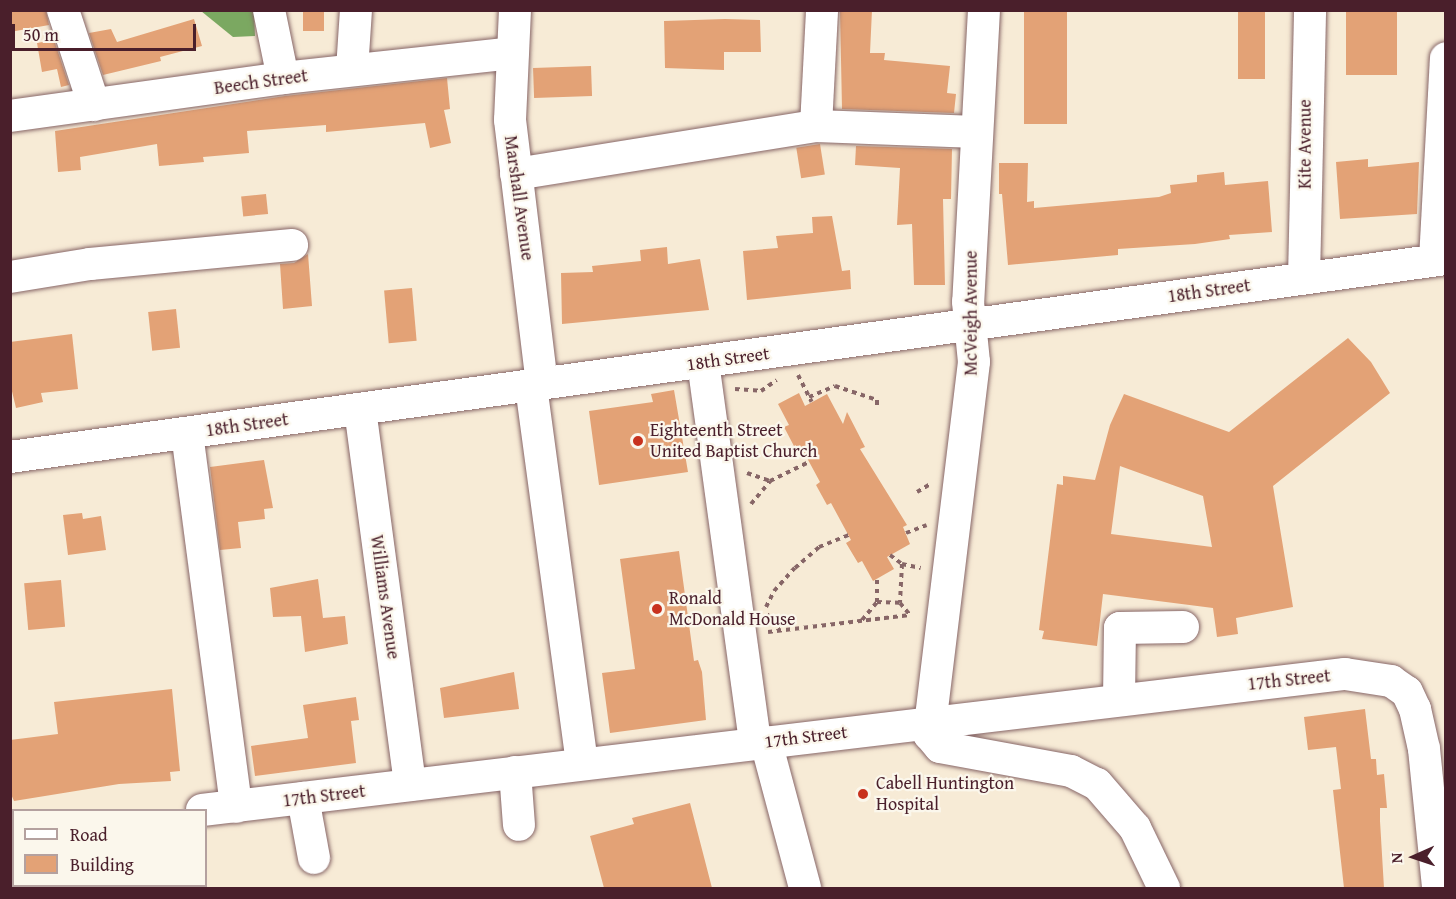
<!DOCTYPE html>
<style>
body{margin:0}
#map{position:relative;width:1456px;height:899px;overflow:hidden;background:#f7ebd6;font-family:"Gentium Book Plus",serif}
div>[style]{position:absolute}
.forest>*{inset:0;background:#7ba861}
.building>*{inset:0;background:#e3a276;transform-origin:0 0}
.path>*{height:4px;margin-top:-2px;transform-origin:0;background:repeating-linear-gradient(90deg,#876667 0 4.5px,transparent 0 9px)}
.roads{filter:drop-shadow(0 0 2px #876667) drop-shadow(0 0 2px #876667)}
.minor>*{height:32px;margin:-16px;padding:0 16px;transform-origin:16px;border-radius:16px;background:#fff}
.dots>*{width:16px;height:16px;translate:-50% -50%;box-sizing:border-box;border:3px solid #fbf7ec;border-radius:50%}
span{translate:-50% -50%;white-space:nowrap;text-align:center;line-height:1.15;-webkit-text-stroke:4.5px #fbf7ec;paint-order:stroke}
.street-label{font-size:18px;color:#4a1f2b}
.poi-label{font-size:18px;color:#4a1f2b}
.left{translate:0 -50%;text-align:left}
.frame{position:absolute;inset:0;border:12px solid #4a1f2b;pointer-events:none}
.legend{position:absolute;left:12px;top:809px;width:195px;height:78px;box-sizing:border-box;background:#fbf7ec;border:2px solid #b4a19f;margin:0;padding:8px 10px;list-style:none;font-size:18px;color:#4a1f2b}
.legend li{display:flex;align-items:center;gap:12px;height:30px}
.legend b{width:30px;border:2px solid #b4a19f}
.north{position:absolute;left:1384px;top:827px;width:60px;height:60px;-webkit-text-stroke:4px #fbf7ec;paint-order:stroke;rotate:267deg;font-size:16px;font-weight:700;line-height:24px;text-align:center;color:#4a1f2b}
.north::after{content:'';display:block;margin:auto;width:21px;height:27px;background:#4a1f2b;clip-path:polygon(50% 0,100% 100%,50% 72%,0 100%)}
.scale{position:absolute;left:12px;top:24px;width:184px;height:27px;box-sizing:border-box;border:3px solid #4a1f2b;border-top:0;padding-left:8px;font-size:18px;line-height:21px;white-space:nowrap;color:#4a1f2b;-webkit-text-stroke:4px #fbf7ec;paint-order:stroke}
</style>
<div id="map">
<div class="forest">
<i style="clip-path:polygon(201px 11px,254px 11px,255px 36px,233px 37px)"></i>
</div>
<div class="building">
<i style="clip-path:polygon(10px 10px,46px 10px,49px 25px,10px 32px)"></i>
<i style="left:303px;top:10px;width:21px;height:21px"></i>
<i style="clip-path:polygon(840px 10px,872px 10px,870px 53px,885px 53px,884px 60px,950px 66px,947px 93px,956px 94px,954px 113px,842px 109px)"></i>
<i style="left:1024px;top:10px;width:43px;height:114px"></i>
<i style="left:1238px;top:10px;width:27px;height:69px"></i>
<i style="left:1346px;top:10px;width:51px;height:65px"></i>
<i style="clip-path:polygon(194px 19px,202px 46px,160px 57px,161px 61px,103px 75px,89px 33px,111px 29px,117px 42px)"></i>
<i style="clip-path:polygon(725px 19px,760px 20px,761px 52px,724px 52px,724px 70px,665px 68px,664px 21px)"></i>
<i style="clip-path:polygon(54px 40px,69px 85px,61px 87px,57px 69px,42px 72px,37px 43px)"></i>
<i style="left:591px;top:66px;width:30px;height:58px;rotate:88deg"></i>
<i style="clip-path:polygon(447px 78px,450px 109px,444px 110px,451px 143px,430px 148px,425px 123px,326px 132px,326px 125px,247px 131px,249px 153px,203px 157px,204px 162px,159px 166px,157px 144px,80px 157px,81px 170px,58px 172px,55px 131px,285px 96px)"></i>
<i style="left:820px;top:144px;width:31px;height:24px;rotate:81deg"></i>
<i style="clip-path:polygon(856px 146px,952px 149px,951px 199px,943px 199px,945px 285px,914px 285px,912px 224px,897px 225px,900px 168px,855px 165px)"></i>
<i style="clip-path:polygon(1368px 159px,1368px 167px,1419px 162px,1417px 214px,1340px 219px,1336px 162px)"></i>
<i style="clip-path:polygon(999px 163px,1028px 163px,1027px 202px,1034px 201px,1034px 208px,1159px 197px,1171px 193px,1170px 185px,1197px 182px,1197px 175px,1224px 172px,1225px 185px,1268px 181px,1272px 232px,1229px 235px,1230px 239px,1195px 244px,1118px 249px,1118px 255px,1008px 265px,1002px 194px,999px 194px)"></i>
<i style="left:266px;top:194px;width:20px;height:25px;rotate:84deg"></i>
<i style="clip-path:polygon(832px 216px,842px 271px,850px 270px,851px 289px,747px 300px,743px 251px,778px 248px,776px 236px,813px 233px,812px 217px)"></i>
<i style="clip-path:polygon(667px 247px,668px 264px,700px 259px,709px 310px,562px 324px,561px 273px,593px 272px,592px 266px,641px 261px,640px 250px)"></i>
<i style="clip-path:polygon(308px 254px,312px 306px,283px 309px,280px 264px,294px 263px)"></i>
<i style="left:412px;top:288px;width:53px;height:28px;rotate:85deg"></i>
<i style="left:176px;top:309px;width:39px;height:28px;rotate:84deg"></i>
<i style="clip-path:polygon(72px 334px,78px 389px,41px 393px,43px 402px,16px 408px,10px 383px,10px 342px)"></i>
<i style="clip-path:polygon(evenodd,1348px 338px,1371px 362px,1390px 393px,1273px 486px,1293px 607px,1236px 618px,1238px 634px,1217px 637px,1213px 608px,1103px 594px,1097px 646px,1042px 639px,1044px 631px,1039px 630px,1057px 484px,1063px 485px,1063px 476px,1095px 480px,1110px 425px,1124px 394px,1229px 432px,1348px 338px,1120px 466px,1203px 496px,1212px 547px,1111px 534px,1120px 466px)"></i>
<i style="clip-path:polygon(674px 390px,688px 472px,599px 485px,589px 411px,653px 402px,651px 394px)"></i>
<i style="clip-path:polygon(799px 393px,805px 406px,827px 394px,843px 424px,847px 412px,865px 447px,860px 449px,907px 525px,903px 527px,910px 544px,887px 557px,894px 569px,873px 581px,862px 561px,858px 563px,846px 543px,851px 540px,831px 503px,827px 505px,816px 485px,820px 482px,800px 445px,795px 448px,784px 427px,789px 425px,778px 404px)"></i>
<i style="clip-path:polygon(264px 460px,273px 508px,264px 509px,265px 519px,238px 522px,241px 548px,220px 550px,210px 467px)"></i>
<i style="clip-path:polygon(82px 513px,83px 519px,101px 516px,106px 550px,68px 555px,63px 515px)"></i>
<i style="clip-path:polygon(679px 551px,694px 661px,698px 660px,702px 672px,706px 720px,610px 733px,602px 673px,635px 669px,620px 559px)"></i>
<i style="clip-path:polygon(318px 579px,323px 618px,345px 616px,348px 644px,305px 652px,301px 616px,273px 617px,270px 588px)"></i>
<i style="left:61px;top:580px;width:47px;height:37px;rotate:85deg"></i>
<i style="clip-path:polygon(514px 672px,519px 709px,444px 718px,440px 688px)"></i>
<i style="clip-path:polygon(172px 689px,180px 771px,170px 772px,171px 781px,119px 784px,14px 801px,10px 792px,10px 740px,58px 734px,54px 702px)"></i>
<i style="clip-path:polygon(356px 697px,359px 720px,351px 721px,356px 763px,255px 776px,251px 746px,308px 738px,303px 705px)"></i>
<i style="clip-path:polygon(1365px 709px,1371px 759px,1376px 759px,1377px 775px,1384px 774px,1387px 808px,1380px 808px,1380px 821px,1384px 888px,1344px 888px,1333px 790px,1341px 789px,1336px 747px,1308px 750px,1304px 717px)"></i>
<i style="clip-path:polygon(690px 803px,712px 888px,604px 888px,590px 836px,634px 824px,632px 818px)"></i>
</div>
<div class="path">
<i style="left:798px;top:375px;width:30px;rotate:63deg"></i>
<i style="left:735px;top:389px;width:26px;rotate:4deg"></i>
<i style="left:761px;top:391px;width:19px;rotate:-35deg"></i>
<i style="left:809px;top:397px;width:28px;rotate:-23deg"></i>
<i style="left:835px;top:386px;width:44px;rotate:18.4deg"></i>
<i style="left:877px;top:400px;width:6px;rotate:90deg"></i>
<i style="left:747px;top:473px;width:24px;rotate:19deg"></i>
<i style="left:770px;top:481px;width:43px;rotate:-26deg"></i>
<i style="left:917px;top:492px;width:17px;rotate:-31deg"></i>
<i style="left:751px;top:504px;width:30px;rotate:-50deg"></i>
<i style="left:906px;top:533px;width:22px;rotate:-21deg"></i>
<i style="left:890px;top:555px;width:15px;rotate:37deg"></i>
<i style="left:902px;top:564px;width:19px;rotate:12deg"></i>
<i style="left:902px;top:564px;width:39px;rotate:93deg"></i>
<i style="left:900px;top:603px;width:16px;rotate:50deg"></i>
<i style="left:877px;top:602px;width:24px;rotate:-90deg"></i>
<i style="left:766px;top:607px;width:18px;rotate:-63deg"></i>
<i style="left:774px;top:591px;width:31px;rotate:-48deg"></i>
<i style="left:795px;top:568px;width:32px;rotate:-41deg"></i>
<i style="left:819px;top:547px;width:32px;rotate:-22deg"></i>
<i style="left:767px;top:614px;width:20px;rotate:53deg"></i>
<i style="left:862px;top:620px;width:23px;rotate:-50deg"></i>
<i style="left:877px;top:602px;width:23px;rotate:2deg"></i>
<i style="left:768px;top:632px;width:143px;rotate:-6.8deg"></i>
</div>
<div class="roads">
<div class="minor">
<i style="left:63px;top:10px;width:100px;rotate:71.9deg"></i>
<i style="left:269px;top:10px;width:69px;rotate:78.4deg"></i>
<i style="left:515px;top:10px;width:110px;rotate:92.6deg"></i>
<i style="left:510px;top:120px;width:266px;rotate:83.1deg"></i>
<i style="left:984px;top:10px;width:292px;rotate:93.1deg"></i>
<i style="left:968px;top:302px;width:60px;rotate:84.3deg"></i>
<i style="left:974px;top:362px;width:375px;rotate:96.9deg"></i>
<i style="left:929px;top:734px;width:17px;rotate:50deg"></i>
<i style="left:940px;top:747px;width:133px;rotate:10.4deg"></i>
<i style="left:1071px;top:771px;width:29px;rotate:27deg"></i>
<i style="left:1097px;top:784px;width:58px;rotate:49.2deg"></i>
<i style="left:1135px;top:828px;width:67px;rotate:64.2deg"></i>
<i style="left:352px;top:70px;width:60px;rotate:-86.2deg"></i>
<i style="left:10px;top:116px;width:276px;rotate:-7.9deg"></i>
<i style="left:283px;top:78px;width:231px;rotate:-6.2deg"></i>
<i style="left:816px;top:126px;width:116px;rotate:-87deg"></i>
<i style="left:516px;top:174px;width:304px;rotate:-9.1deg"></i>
<i style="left:816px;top:126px;width:161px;rotate:2.1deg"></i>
<i style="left:1435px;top:260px;width:202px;rotate:-86.9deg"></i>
<i style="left:10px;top:277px;width:81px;rotate:-9.2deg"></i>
<i style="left:90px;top:264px;width:203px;rotate:-5.4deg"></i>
<i style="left:1304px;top:278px;width:268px;rotate:-88.7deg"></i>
<i style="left:703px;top:362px;width:385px;rotate:82.2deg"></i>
<i style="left:531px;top:386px;width:380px;rotate:82.3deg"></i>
<i style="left:360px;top:409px;width:379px;rotate:82.4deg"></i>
<i style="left:187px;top:433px;width:377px;rotate:82.5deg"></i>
<i style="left:10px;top:457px;width:1450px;rotate:-7.85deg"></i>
<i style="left:1119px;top:699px;width:71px;rotate:-89.2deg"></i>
<i style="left:1120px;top:628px;width:63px;rotate:-0.9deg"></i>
<i style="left:766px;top:742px;width:151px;rotate:75deg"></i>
<i style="left:515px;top:772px;width:53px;rotate:85.7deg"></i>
<i style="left:303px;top:798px;width:61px;rotate:79.6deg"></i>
<i style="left:202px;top:810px;width:1151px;rotate:-6.79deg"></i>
<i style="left:1345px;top:674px;width:47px;rotate:8.7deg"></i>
<i style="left:1391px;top:681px;width:19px;rotate:35deg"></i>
<i style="left:1407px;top:692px;width:19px;rotate:65deg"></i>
<i style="left:1415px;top:709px;width:41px;rotate:77.3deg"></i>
<i style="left:1424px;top:749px;width:140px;rotate:84.2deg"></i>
<i style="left:10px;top:833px;width:4px"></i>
<i style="left:75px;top:886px;width:2px;rotate:90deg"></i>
</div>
</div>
<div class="dots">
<i style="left:638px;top:441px;background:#c8321e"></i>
<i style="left:657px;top:609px;background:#c8321e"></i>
<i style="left:863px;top:794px;background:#c8321e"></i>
</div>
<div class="street-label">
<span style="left:261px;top:82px;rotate:-8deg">Beech Street</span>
<span style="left:1305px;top:144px;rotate:-90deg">Kite Avenue</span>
<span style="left:519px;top:198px;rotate:82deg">Marshall Avenue</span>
<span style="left:1209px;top:291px;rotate:-8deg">18th Street</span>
<span style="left:971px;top:313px;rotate:-90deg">McVeigh Avenue</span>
<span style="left:728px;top:359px;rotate:-8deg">18th Street</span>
<span style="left:247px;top:425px;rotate:-8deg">18th Street</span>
<span style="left:385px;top:597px;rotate:82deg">Williams Avenue</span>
<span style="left:1289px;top:680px;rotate:-6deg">17th Street</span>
<span style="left:806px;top:737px;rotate:-7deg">17th Street</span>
<span style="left:324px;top:796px;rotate:-7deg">17th Street</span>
</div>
<div class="poi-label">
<span class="left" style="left:650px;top:441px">Eighteenth Street<br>United Baptist Church</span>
<span class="left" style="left:669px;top:609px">Ronald<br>McDonald House</span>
<span class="left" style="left:876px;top:794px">Cabell Huntington<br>Hospital</span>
</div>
<div class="frame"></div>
<ul class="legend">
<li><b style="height:8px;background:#fff"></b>Road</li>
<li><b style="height:16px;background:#e3a276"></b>Building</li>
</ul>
<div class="north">N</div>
<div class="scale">50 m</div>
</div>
